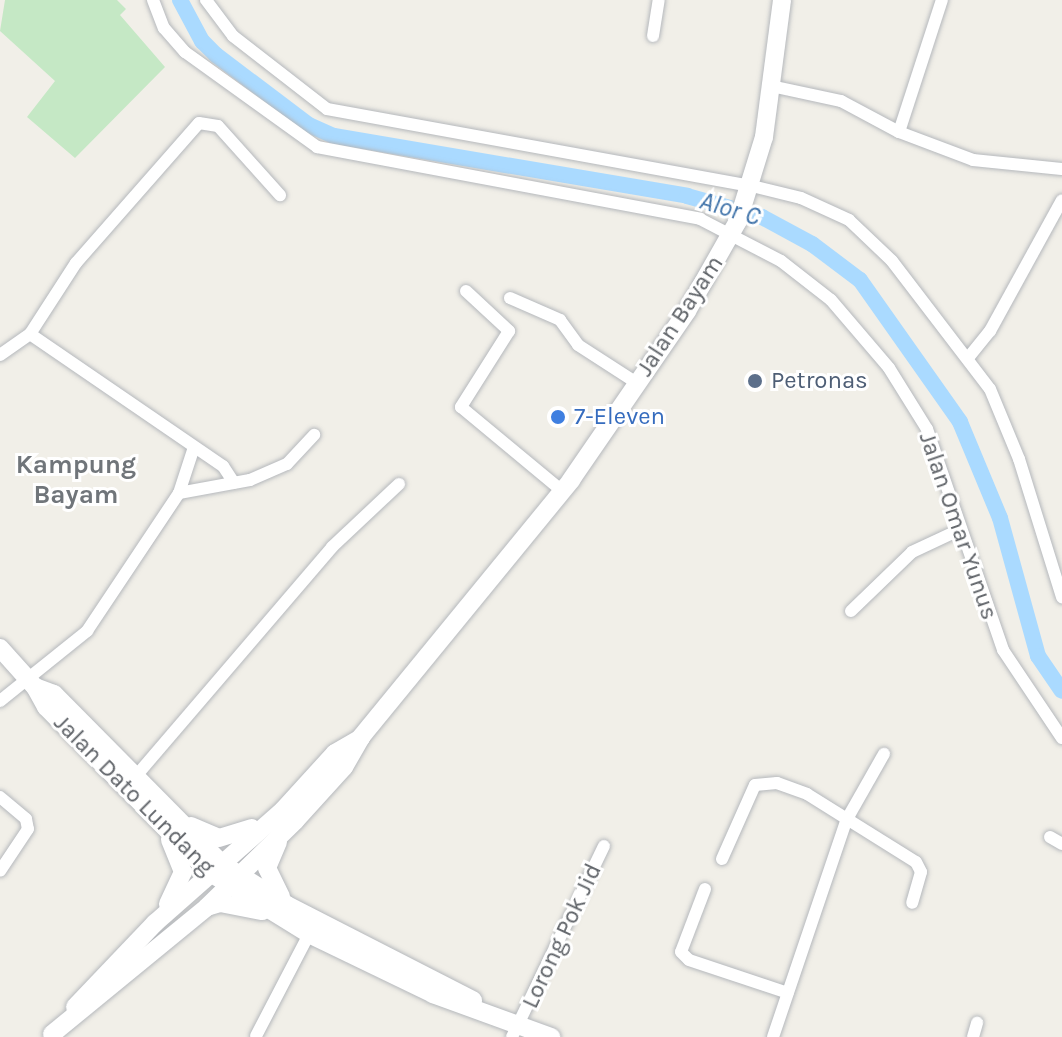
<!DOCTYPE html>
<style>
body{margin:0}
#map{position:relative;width:1062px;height:1037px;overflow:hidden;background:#f1efe8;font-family:Karla,sans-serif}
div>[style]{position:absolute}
.green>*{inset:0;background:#c5e8c5}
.canal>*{height:16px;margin:-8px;padding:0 8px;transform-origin:8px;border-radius:8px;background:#aadaff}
.roads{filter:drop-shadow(0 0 2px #b5b8bc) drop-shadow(0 0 2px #b5b8bc)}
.street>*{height:12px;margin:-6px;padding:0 6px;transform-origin:6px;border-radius:6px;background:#fff}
.secondary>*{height:18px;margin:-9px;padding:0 9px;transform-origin:9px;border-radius:9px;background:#fff}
.dots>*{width:22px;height:22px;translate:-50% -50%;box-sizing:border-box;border:4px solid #fff;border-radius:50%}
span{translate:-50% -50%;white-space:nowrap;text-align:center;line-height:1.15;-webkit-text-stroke:6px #fff;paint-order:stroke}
.street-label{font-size:24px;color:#5f6368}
.service-label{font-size:24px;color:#4e5e75}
.left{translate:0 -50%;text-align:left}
.shop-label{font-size:24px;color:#366cbe}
.water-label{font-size:26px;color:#4174aa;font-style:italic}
.neighbourhood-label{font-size:26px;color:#70757a;font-weight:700}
</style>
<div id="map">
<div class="green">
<i style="clip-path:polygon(5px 0,117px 0,126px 9px,120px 15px,165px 67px,75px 158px,27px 117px,55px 81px,0 31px)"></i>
</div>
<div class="canal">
<i style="left:180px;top:0;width:47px;rotate:61.8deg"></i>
<i style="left:202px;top:41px;width:20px;rotate:45deg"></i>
<i style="left:216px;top:55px;width:116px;rotate:37deg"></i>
<i style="left:309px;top:125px;width:27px;rotate:24deg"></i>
<i style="left:334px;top:136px;width:358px;rotate:9.6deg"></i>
<i style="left:687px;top:196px;width:78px;rotate:15.6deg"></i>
<i style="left:762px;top:217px;width:57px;rotate:28.4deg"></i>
<i style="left:812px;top:244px;width:60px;rotate:36.9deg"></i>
<i style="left:860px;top:280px;width:174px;rotate:54.8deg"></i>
<i style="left:960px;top:422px;width:104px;rotate:67.4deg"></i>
<i style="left:1000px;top:518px;width:143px;rotate:74.6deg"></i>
<i style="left:1038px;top:656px;width:42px;rotate:55.6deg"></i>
</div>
<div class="roads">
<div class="street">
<i style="left:153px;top:0;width:30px;rotate:69deg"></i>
<i style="left:164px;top:28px;width:32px;rotate:49deg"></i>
<i style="left:185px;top:52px;width:163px;rotate:35.7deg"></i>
<i style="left:317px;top:147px;width:390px;rotate:10.6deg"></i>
<i style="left:700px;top:219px;width:91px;rotate:27.4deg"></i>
<i style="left:781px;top:261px;width:63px;rotate:38deg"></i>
<i style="left:831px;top:300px;width:89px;rotate:49.5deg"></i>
<i style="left:889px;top:368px;width:72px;rotate:58.1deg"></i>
<i style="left:927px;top:429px;width:234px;rotate:71deg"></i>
<i style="left:1003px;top:650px;width:106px;rotate:56.2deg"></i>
<i style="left:206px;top:0;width:45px;rotate:53.1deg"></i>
<i style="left:233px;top:36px;width:119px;rotate:37.8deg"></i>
<i style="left:327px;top:109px;width:432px;rotate:10.3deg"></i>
<i style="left:752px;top:186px;width:50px;rotate:13.8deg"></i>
<i style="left:801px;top:198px;width:53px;rotate:24.6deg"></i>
<i style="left:849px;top:220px;width:59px;rotate:43.6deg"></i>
<i style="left:892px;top:261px;width:161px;rotate:52.6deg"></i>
<i style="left:990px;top:389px;width:76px;rotate:67.5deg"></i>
<i style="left:1019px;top:459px;width:145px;rotate:72.7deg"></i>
<i style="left:653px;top:36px;width:36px;rotate:-81deg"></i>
<i style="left:771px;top:86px;width:72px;rotate:12.1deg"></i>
<i style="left:841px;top:101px;width:66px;rotate:28.1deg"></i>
<i style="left:899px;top:132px;width:79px;rotate:20.7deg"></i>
<i style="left:973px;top:160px;width:89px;rotate:5.8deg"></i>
<i style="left:899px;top:132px;width:139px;rotate:-72deg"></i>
<i style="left:466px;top:291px;width:59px;rotate:42.9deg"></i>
<i style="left:509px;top:331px;width:90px;rotate:122.3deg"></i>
<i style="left:461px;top:407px;width:131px;rotate:39.7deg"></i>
<i style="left:510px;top:298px;width:55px;rotate:23.7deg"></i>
<i style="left:560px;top:320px;width:31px;rotate:54deg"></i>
<i style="left:578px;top:345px;width:70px;rotate:32.8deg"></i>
<i style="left:30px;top:334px;width:85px;rotate:-57.1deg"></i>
<i style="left:76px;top:263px;width:186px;rotate:-48.7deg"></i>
<i style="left:199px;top:123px;width:19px;rotate:9deg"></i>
<i style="left:218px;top:126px;width:93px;rotate:48.1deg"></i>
<i style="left:30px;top:334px;width:234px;rotate:34.4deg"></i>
<i style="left:223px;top:466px;width:20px;rotate:57deg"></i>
<i style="left:0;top:355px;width:37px;rotate:-35deg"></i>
<i style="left:968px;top:358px;width:35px;rotate:-51deg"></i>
<i style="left:990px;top:331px;width:149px;rotate:-61.2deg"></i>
<i style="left:179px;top:493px;width:72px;rotate:-10.4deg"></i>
<i style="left:250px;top:480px;width:40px;rotate:-23.4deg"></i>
<i style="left:287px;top:464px;width:40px;rotate:-47deg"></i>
<i style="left:851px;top:611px;width:85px;rotate:-44deg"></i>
<i style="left:912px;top:552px;width:54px;rotate:-25.1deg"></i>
<i style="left:0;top:701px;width:112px;rotate:-38.8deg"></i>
<i style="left:87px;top:631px;width:166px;rotate:-56.3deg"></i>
<i style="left:179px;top:493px;width:48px;rotate:-71.9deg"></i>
<i style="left:136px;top:776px;width:301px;rotate:-49.4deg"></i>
<i style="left:332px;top:547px;width:92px;rotate:-43.2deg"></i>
<i style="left:0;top:797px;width:34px;rotate:40deg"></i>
<i style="left:26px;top:819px;width:10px;rotate:79deg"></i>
<i style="left:28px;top:829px;width:50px;rotate:123.7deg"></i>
<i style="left:1050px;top:837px;width:14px;rotate:30deg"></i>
<i style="left:722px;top:859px;width:81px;rotate:-66deg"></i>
<i style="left:755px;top:785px;width:22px;rotate:-5deg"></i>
<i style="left:777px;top:783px;width:32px;rotate:20deg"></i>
<i style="left:807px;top:794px;width:128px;rotate:32deg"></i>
<i style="left:916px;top:862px;width:11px;rotate:63deg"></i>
<i style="left:921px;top:872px;width:32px;rotate:106deg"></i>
<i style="left:705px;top:889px;width:67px;rotate:110.9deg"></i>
<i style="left:681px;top:952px;width:11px;rotate:45deg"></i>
<i style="left:689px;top:960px;width:104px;rotate:18.4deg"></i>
<i style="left:256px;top:1036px;width:115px;rotate:-62.5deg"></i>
<i style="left:512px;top:1037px;width:212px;rotate:-64.3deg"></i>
<i style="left:773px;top:1037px;width:230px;rotate:-71.3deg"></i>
<i style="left:847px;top:819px;width:75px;rotate:-60.4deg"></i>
<i style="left:973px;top:1037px;width:15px;rotate:-74deg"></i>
</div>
<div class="secondary">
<i style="left:0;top:648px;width:52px;rotate:48.1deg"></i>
<i style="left:35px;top:687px;width:23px;rotate:61deg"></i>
<i style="left:46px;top:707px;width:232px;rotate:45.3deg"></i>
<i style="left:209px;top:872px;width:118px;rotate:31.8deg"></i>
<i style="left:309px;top:934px;width:138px;rotate:25.8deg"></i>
<i style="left:433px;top:994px;width:126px;rotate:20deg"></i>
<i style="left:35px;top:687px;width:20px;rotate:20deg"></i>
<i style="left:54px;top:694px;width:238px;rotate:45.3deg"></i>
<i style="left:221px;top:863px;width:78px;rotate:32.5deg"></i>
<i style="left:287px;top:905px;width:209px;rotate:27.1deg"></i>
<i style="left:191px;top:826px;width:30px;rotate:23deg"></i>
<i style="left:219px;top:838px;width:34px;rotate:-17deg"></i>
<i style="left:278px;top:842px;width:28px;rotate:113deg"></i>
<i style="left:267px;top:868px;width:32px;rotate:64deg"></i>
<i style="left:168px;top:904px;width:35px;rotate:-65deg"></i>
<i style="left:183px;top:872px;width:35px;rotate:-112deg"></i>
<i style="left:207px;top:907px;width:14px;rotate:-17deg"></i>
<i style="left:220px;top:903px;width:43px;rotate:10.8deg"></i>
<i style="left:75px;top:1007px;width:116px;rotate:-46.4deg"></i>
<i style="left:155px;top:923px;width:171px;rotate:-41.4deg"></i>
<i style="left:283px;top:810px;width:77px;rotate:-47.6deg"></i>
<i style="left:335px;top:753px;width:30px;rotate:-30deg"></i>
<i style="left:52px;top:1034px;width:200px;rotate:-39.3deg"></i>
<i style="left:207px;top:907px;width:123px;rotate:-44.3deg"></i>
<i style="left:295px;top:821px;width:73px;rotate:-47.8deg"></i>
<i style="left:344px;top:767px;width:34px;rotate:-60deg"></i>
<i style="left:361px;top:737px;width:332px;rotate:-50.7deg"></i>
<i style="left:571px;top:480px;width:205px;rotate:-55.5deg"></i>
<i style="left:687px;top:311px;width:103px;rotate:-60.5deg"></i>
<i style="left:738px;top:221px;width:88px;rotate:-72.8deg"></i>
<i style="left:764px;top:137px;width:138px;rotate:-82.5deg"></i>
</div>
</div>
<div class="dots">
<i style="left:755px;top:381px;background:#5c6f8a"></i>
<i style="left:558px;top:417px;background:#3f7fe0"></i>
</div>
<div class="street-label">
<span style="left:680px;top:316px;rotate:-57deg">Jalan Bayam</span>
<span style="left:958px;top:526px;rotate:71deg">Jalan Omar Yunus</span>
<span style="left:134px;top:795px;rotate:45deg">Jalan Dato Lundang</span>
<span style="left:562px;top:936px;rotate:-65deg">Lorong Pok Jid</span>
</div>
<div class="service-label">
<span class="left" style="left:771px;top:381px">Petronas</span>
</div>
<div class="shop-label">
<span class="left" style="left:574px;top:417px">7-Eleven</span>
</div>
<div class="water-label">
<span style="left:730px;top:209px;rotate:17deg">Alor C</span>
</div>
<div class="neighbourhood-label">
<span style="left:76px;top:480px">Kampung<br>Bayam</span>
</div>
</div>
